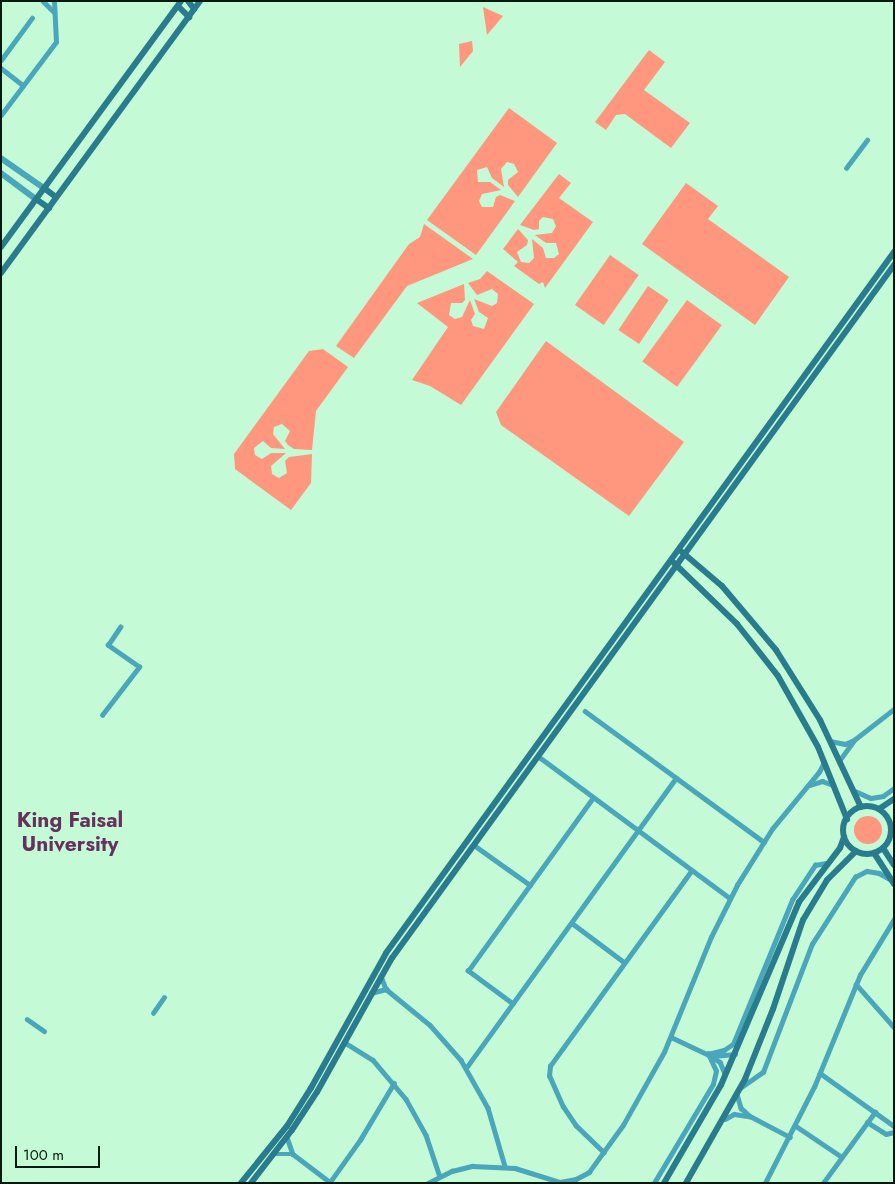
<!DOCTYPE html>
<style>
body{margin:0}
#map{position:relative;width:895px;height:1184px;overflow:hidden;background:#c4fad5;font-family:Jost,sans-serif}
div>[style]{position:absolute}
.green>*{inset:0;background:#fe977e;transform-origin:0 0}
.round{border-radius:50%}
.minor>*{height:4.5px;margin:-2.25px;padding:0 2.25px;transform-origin:2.25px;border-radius:2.25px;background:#4aa6bb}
.tertiary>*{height:5.5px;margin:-2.75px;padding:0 2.75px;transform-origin:2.75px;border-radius:2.75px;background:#4aa6bb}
.secondary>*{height:6px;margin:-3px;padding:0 3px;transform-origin:3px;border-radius:3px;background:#287c8e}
.secondary>.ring{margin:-3px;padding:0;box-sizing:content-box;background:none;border:6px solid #287c8e;border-radius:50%}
span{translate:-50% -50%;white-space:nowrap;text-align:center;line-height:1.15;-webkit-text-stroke:4px #c4fad5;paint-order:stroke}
.neighbourhood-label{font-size:21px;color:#67305d;font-weight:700}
.frame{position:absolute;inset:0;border:2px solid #061a0e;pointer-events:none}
.scale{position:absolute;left:15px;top:1146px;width:85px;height:22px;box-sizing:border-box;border:2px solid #061a0e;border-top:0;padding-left:6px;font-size:15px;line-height:18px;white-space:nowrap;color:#061a0e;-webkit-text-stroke:4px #c4fad5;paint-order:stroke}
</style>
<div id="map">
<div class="green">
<i style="clip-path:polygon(483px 7px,503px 16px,487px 35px)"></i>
<i style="clip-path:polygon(472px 41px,473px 51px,460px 67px,459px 44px)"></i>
<i style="clip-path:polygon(649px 50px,665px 62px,644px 90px,690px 123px,671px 148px,625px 114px,616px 115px,606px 130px,595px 122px)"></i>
<i style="clip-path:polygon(509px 108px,557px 143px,518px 197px,508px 185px,508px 180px,518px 172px,514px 164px,507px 162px,501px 169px,504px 187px,492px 178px,487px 167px,477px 170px,478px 182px,490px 182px,501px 190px,482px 194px,479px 201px,482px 207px,493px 207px,496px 197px,500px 195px,515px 201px,476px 255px,427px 220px)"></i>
<i style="clip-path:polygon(559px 174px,571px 183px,559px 198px,593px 222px,545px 288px,543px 282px,539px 284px,514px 266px,518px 262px,503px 249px,518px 229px,528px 240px,527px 245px,517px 252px,521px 262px,529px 263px,534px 258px,532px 239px,543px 248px,546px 258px,554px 258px,559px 254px,556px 243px,546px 243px,535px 235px,552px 233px,556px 226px,553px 219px,543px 217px,539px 221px,539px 229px,534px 230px,520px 225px)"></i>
<i style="clip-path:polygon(686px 183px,718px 206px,708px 219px,789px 277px,755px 325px,642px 244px)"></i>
<i style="clip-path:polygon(424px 224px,473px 259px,407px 286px,354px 358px,336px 346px,409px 244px,420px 237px)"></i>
<i style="left:610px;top:255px;width:35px;height:61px;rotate:35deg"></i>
<i style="clip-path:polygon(487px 271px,534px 304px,461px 405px,430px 386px,412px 380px,448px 327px,417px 303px,464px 284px,465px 300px,462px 303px,451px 303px,449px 315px,455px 319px,462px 317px,470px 300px,475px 314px,471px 320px,473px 326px,484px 329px,488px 318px,479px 312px,474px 299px,492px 306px,497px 303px,498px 294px,492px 289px,477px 295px,468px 283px,480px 279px)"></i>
<i style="left:648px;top:286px;width:25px;height:53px;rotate:34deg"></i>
<i style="left:687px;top:300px;width:43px;height:76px;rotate:36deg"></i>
<i style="clip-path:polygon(546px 341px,684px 442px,629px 516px,501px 425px,496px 412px)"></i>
<i style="clip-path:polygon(323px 349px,348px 367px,316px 411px,312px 450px,294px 449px,288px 445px,285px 441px,290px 431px,282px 424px,274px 427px,273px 434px,285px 449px,271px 448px,263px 441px,254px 448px,255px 455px,262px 459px,271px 453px,286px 453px,271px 466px,272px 474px,279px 478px,287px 473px,285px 461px,289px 457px,312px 454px,311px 483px,291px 510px,235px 469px,234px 454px,309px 351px)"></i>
<i class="round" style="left:854px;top:816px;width:28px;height:28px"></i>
</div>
<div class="minor">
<i style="left:43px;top:1px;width:16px;rotate:45deg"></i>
<i style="left:1px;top:60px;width:52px;rotate:-53.6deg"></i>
<i style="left:1px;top:68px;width:28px;rotate:38deg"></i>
<i style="left:1px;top:115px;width:91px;rotate:-53deg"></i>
<i style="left:56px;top:42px;width:41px;rotate:-92.8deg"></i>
<i style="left:846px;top:168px;width:35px;rotate:-53deg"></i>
<i style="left:585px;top:711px;width:222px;rotate:36.2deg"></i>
<i style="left:102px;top:715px;width:61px;rotate:-52.4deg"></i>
<i style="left:139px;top:667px;width:38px;rotate:-145deg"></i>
<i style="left:108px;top:645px;width:22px;rotate:-56deg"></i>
<i style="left:830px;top:741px;width:15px;rotate:11deg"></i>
<i style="left:845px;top:744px;width:8px;rotate:-23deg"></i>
<i style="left:538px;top:756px;width:239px;rotate:36.5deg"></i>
<i style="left:839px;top:761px;width:26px;rotate:-54deg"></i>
<i style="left:854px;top:740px;width:51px;rotate:-37.8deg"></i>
<i style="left:810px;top:785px;width:13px;rotate:-18deg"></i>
<i style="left:822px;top:781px;width:12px;rotate:20deg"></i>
<i style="left:855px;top:791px;width:17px;rotate:24deg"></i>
<i style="left:871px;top:798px;width:12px;rotate:-9deg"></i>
<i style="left:883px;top:796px;width:14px;rotate:-36deg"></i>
<i style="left:474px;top:845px;width:69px;rotate:35.5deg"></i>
<i style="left:572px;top:923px;width:65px;rotate:36.9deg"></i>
<i style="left:381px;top:976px;width:14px;rotate:69deg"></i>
<i style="left:386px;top:989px;width:57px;rotate:39.3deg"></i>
<i style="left:430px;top:1025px;width:47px;rotate:48.5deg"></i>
<i style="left:461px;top:1060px;width:55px;rotate:60.6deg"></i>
<i style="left:488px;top:1108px;width:60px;rotate:73.7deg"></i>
<i style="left:856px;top:984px;width:57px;rotate:48.5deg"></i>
<i style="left:371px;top:993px;width:16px;rotate:-15deg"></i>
<i style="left:513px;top:1004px;width:56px;rotate:-143.7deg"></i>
<i style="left:468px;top:971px;width:212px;rotate:-54.2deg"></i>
<i style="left:153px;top:1013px;width:19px;rotate:-55deg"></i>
<i style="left:27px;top:1019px;width:21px;rotate:35deg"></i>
<i style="left:671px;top:1037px;width:44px;rotate:25.4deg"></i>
<i style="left:711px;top:1056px;width:11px;rotate:34deg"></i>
<i style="left:720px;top:1062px;width:13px;rotate:67deg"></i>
<i style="left:344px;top:1042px;width:34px;rotate:32deg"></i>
<i style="left:373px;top:1060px;width:51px;rotate:49.8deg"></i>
<i style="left:406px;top:1099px;width:41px;rotate:60.9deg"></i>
<i style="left:426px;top:1135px;width:44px;rotate:71.6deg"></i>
<i style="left:708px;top:1054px;width:16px;rotate:-14deg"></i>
<i style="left:724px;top:1050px;width:11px;rotate:-34deg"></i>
<i style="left:733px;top:1044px;width:156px;rotate:-67.7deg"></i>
<i style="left:792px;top:900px;width:42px;rotate:-56.7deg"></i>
<i style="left:815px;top:865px;width:11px;rotate:-10deg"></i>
<i style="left:713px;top:1056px;width:22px;rotate:-5deg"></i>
<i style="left:466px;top:1068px;width:358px;rotate:-54.1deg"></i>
<i style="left:820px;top:1073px;width:91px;rotate:35.6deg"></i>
<i style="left:740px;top:1088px;width:28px;rotate:-35deg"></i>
<i style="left:763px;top:1072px;width:137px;rotate:-69.1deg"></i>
<i style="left:812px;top:944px;width:80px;rotate:-57.3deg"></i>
<i style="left:855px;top:877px;width:13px;rotate:-27deg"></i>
<i style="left:867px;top:871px;width:12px;rotate:9deg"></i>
<i style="left:879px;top:873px;width:13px;rotate:29deg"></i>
<i style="left:737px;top:1094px;width:15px;rotate:74deg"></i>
<i style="left:741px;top:1108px;width:12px;rotate:42deg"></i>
<i style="left:750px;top:1116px;width:45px;rotate:27.7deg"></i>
<i style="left:725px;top:1119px;width:10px;rotate:-29deg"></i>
<i style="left:734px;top:1114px;width:15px;rotate:8deg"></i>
<i style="left:867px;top:1122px;width:22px;rotate:32deg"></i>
<i style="left:886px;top:1134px;width:8px;rotate:-14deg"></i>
<i style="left:796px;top:1126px;width:55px;rotate:34deg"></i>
<i style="left:287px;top:1137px;width:18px;rotate:71deg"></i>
<i style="left:604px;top:1153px;width:39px;rotate:-136deg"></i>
<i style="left:576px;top:1126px;width:23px;rotate:-124deg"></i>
<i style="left:563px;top:1107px;width:34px;rotate:-114deg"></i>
<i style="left:549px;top:1076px;width:10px;rotate:-84deg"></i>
<i style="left:550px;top:1066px;width:241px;rotate:-54.1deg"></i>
<i style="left:274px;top:1154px;width:19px"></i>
<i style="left:293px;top:1154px;width:48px;rotate:37.3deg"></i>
<i style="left:330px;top:1182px;width:52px;rotate:-54.5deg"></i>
<i style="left:360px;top:1140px;width:66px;rotate:-59.2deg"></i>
<i style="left:428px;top:1183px;width:27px;rotate:-27deg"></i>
<i style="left:452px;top:1171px;width:21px;rotate:-14deg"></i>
<i style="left:472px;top:1166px;width:43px;rotate:2.7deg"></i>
<i style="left:515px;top:1168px;width:47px;rotate:17.3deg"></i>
<i style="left:560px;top:1182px;width:16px;rotate:-11deg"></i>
<i style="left:576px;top:1179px;width:15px;rotate:-28deg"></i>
<i style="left:589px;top:1172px;width:58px;rotate:-54.1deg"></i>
<i style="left:623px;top:1125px;width:84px;rotate:-60.7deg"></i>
<i style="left:664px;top:1052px;width:124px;rotate:-67.8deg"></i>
<i style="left:711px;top:937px;width:58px;rotate:-63.4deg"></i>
<i style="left:737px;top:885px;width:66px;rotate:-58deg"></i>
<i style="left:772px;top:829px;width:74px;rotate:-50.5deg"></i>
<i style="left:819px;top:772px;width:11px;rotate:-63deg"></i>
<i style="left:654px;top:1183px;width:115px;rotate:-59.2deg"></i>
<i style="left:713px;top:1084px;width:13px;rotate:-77deg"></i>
<i style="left:716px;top:1071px;width:19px;rotate:-115deg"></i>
<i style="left:765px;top:1183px;width:108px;rotate:-63deg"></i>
<i style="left:814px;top:1087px;width:121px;rotate:-67.7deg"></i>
<i style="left:860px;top:975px;width:66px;rotate:-58.7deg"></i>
<i style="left:823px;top:1183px;width:88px;rotate:-53.8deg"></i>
</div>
<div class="tertiary">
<i style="left:1px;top:158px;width:52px;rotate:34.9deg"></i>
<i style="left:1px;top:173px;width:44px;rotate:36.6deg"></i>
</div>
<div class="secondary">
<i style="left:188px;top:1px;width:10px;rotate:53deg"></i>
<i style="left:178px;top:6px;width:16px;rotate:45deg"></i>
<i style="left:44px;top:188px;width:15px;rotate:37deg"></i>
<i style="left:36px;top:199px;width:16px;rotate:35deg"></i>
<i style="left:1px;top:247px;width:305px;rotate:-53.8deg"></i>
<i style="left:1px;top:273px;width:337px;rotate:-53.8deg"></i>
<i style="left:682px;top:552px;width:52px;rotate:40.4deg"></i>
<i style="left:722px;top:586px;width:84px;rotate:49.8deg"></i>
<i style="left:776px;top:650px;width:83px;rotate:57.8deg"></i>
<i style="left:820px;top:720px;width:96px;rotate:64.8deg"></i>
<i style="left:673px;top:562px;width:89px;rotate:44.1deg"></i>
<i style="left:737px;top:624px;width:66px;rotate:51.7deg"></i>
<i style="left:778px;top:676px;width:81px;rotate:60.6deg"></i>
<i style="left:818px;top:747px;width:78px;rotate:68.1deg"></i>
<i class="ring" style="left:843px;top:806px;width:42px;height:42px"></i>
<i style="left:879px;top:809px;width:18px;rotate:-34deg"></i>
<i style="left:883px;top:848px;width:20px;rotate:57deg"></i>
<i style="left:874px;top:853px;width:37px;rotate:57deg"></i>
<i style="left:241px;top:1183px;width:73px;rotate:-51.1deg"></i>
<i style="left:287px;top:1126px;width:45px;rotate:-57.7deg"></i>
<i style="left:311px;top:1088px;width:154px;rotate:-60.9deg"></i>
<i style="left:386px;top:953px;width:866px;rotate:-54.07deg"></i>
<i style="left:251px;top:1183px;width:67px;rotate:-52.3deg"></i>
<i style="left:292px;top:1130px;width:45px;rotate:-56.7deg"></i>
<i style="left:317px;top:1092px;width:154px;rotate:-60.8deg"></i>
<i style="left:392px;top:958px;width:856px;rotate:-54.08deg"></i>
<i style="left:664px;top:1183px;width:113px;rotate:-59.8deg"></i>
<i style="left:721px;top:1085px;width:199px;rotate:-66.9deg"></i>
<i style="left:799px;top:902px;width:68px;rotate:-52.8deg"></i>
<i style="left:840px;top:848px;width:12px;rotate:-70deg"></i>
<i style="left:686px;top:1183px;width:120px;rotate:-60.4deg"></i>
<i style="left:745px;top:1079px;width:75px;rotate:-68.2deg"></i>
<i style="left:773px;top:1009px;width:94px;rotate:-71.4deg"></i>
<i style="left:803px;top:920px;width:47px;rotate:-59deg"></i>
<i style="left:827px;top:880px;width:41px;rotate:-45deg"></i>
</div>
<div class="neighbourhood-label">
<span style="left:70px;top:832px">King Faisal<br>University</span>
</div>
<div class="frame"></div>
<div class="scale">100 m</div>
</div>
